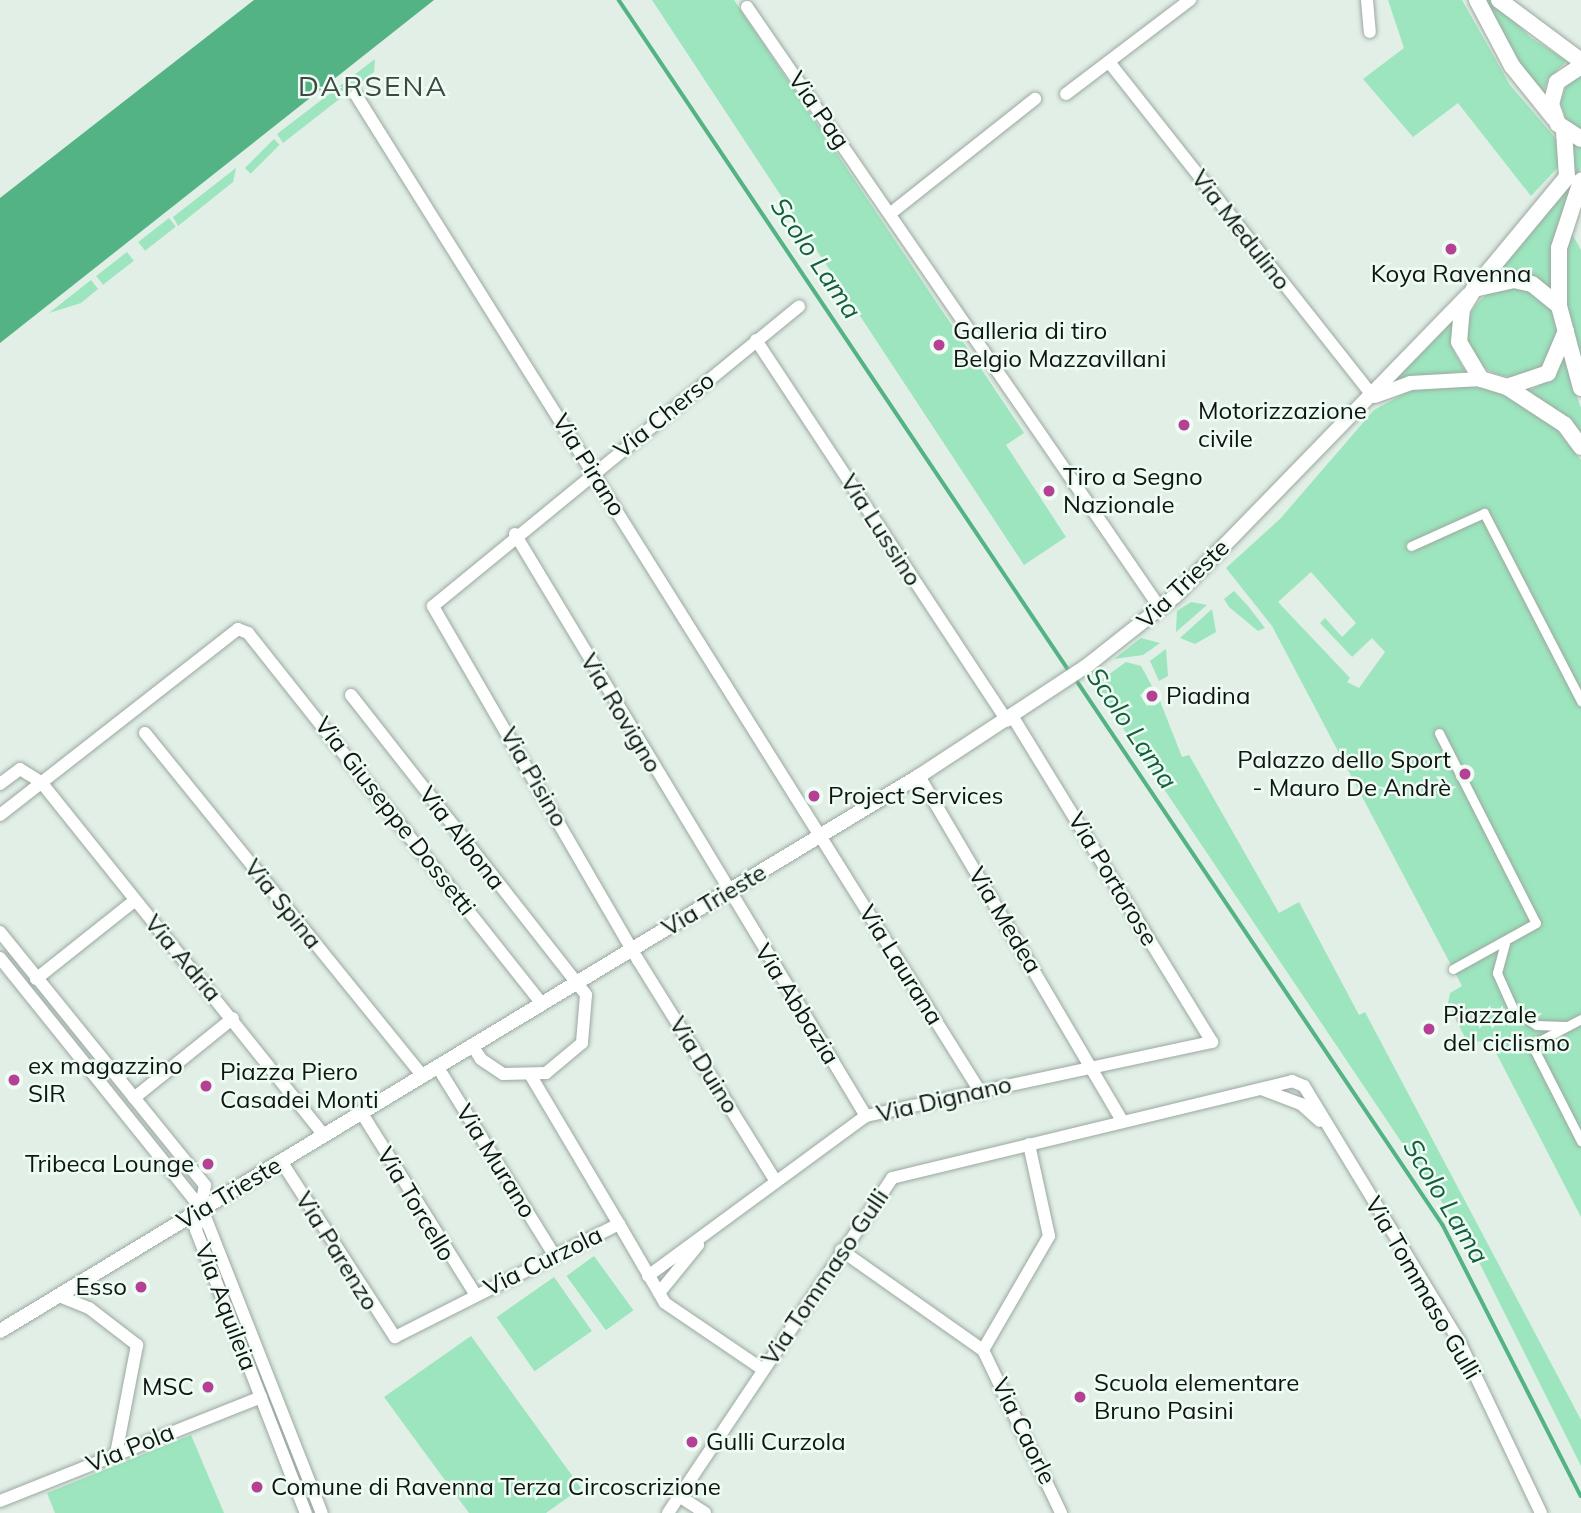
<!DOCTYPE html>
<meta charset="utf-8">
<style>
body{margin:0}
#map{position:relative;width:1581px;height:1513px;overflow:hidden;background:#e1efe6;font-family:Mulish,sans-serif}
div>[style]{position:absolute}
.green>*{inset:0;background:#9ce5be;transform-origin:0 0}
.round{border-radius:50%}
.water>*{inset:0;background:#53b384}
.stream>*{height:3.5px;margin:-1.75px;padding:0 1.75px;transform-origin:1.75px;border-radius:1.75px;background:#53b384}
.pedestrian-tunnel>*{height:9px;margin-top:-4.5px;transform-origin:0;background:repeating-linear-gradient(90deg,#c2cec6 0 9px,transparent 0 13.5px)}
.roads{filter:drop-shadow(0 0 2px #9ba8a0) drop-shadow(0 0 2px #9ba8a0)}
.pedestrian>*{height:9px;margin:-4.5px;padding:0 4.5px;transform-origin:4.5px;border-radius:4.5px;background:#fff}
.minor>*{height:12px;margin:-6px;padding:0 6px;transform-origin:6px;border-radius:6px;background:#fff}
.tertiary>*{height:14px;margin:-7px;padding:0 7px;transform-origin:7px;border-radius:7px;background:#fff}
.secondary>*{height:16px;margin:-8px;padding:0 8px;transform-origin:8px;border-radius:8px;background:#fff}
.dots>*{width:19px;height:19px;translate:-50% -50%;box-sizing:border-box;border:4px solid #eefcf4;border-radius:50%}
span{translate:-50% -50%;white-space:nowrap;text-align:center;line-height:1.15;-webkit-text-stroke:5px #eefcf4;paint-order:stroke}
.street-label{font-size:24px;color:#101512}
.poi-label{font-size:24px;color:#101512}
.left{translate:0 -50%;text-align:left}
.right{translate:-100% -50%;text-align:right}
.water-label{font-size:26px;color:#145d3e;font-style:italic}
.quarter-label{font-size:28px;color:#3d4842;letter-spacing:2px}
</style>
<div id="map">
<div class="green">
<i style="clip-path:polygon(652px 0,734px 0,1024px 433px,1006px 445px,1066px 537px,1024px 565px)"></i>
<i style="clip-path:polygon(1388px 0,1462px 0,1510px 85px,1558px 141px,1561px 164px,1531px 196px,1458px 103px,1413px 137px,1363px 79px,1404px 48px)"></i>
<i style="clip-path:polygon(1484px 0,1492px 0,1530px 37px,1567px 61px,1548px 79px,1541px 99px)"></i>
<i style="clip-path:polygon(375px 59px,374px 72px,283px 143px,277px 134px)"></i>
<i style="clip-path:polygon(1581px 75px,1581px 130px,1567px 121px,1560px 102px,1567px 84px)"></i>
<i style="left:274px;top:139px;width:8px;height:41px;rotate:45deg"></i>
<i style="clip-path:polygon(1571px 144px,1581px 146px,1581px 167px,1552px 242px,1553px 290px,1529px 276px,1488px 278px,1550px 209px)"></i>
<i style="clip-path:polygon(236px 168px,233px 182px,178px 226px,173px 217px)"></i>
<i style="left:169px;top:218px;width:11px;height:39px;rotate:52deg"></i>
<i style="clip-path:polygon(1571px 232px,1581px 250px,1581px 361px,1567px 306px,1565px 253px)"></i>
<i style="left:127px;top:252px;width:11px;height:39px;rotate:52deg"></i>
<i style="clip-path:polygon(91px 280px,98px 289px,81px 303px,49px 313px)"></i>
<i class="round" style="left:1467px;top:287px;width:90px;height:90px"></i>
<i style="clip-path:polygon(1452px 314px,1453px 350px,1465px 371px,1390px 383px)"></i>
<i style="clip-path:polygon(1564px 359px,1581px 408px,1581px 433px,1529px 391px,1552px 378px)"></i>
<i style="clip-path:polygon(evenodd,1440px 385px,1495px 389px,1547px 417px,1581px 460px,1581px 1217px,1490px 1041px,1467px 1042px,1448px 1003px,1450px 993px,1462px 986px,1272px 626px,1226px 568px,1280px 519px,1374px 410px,1409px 391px,1440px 385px,1311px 572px,1356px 623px,1342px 637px,1325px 618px,1320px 623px,1352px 657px,1372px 638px,1385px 652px,1359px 688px,1347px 682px,1350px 678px,1278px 602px,1311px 572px)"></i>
<i style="clip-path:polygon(1234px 591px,1248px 606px,1265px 628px,1258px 631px,1229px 607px,1224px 599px)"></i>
<i style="clip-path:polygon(1191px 602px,1207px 605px,1176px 632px,1177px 611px)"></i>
<i style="clip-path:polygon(1212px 609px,1216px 632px,1195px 644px,1180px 638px)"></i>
<i style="clip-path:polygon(1141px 638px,1160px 643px,1143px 655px,1114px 659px)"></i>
<i style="clip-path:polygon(1166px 649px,1168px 676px,1159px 681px,1150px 661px)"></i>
<i style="clip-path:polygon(1126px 662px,1141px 666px,1152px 686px,1140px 695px,1147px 706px,1160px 701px,1182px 757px,1189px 755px,1279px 913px,1299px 902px,1359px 1015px,1365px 1012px,1581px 1420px,1581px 1466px,1470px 1244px,1094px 685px)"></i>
<i style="left:594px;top:1256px;width:67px;height:34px;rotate:54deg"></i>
<i style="left:554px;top:1277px;width:66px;height:70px;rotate:55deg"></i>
<i style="clip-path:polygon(471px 1336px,581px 1488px,546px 1513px,469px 1513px,384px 1397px)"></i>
<i style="clip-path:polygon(191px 1435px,224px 1513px,55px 1513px,47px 1493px)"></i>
</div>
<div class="water">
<i style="clip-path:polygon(254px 0,434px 0,0 343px,0 198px)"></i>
</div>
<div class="stream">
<i style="left:619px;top:0;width:809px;rotate:56.13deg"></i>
<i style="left:1075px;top:678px;width:659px;rotate:56.07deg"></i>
<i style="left:1443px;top:1225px;width:304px;rotate:63deg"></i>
</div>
<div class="pedestrian-tunnel">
<i style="left:1456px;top:1020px;width:25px;rotate:-26deg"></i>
</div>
<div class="roads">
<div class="pedestrian">
<i style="left:1411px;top:546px;width:80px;rotate:-24.3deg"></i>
<i style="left:1484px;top:513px;width:212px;rotate:62.7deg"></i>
<i style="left:1439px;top:733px;width:213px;rotate:63deg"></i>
<i style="left:1536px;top:923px;width:95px;rotate:151deg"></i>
<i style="left:1505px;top:943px;width:31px;rotate:105deg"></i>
<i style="left:1497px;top:973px;width:42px;rotate:65.9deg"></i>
<i style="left:1514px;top:1011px;width:26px;rotate:32deg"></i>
<i style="left:1536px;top:1025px;width:29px;rotate:2deg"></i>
<i style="left:1581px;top:1019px;width:55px;rotate:152deg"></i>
<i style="left:1532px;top:1045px;width:108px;rotate:63deg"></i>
</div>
<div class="minor">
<i style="left:1367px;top:0;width:32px;rotate:85deg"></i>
<i style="left:747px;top:7px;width:729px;rotate:55.5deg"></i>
<i style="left:1109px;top:62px;width:426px;rotate:51.7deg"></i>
<i style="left:1066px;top:94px;width:156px;rotate:-37.2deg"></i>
<i style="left:356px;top:95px;width:1178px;rotate:57.94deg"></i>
<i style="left:891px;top:213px;width:184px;rotate:-38.4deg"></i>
<i style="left:756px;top:340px;width:456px;rotate:56.6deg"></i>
<i style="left:515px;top:534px;width:680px;rotate:58.91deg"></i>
<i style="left:351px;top:695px;width:381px;rotate:51.9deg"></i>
<i style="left:586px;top:995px;width:48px;rotate:94.8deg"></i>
<i style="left:582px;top:1043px;width:47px;rotate:140.2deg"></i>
<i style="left:546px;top:1073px;width:43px;rotate:178.7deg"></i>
<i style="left:503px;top:1074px;width:27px;rotate:-146deg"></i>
<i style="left:481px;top:1059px;width:17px;rotate:-123deg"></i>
<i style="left:145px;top:733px;width:440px;rotate:51deg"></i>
<i style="left:919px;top:776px;width:399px;rotate:59.5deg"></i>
<i style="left:41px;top:782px;width:451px;rotate:51.3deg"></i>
<i style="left:0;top:784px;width:25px;rotate:-37deg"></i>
<i style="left:20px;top:769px;width:25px;rotate:32deg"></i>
<i style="left:0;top:815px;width:302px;rotate:-38deg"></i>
<i style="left:238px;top:629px;width:11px;rotate:22deg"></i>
<i style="left:248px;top:633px;width:471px;rotate:51.6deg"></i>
<i style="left:0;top:932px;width:326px;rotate:51deg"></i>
<i style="left:205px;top:1185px;width:46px;rotate:101.3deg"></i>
<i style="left:196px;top:1230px;width:304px;rotate:68.8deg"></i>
<i style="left:0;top:958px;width:322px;rotate:51.2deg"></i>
<i style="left:202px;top:1209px;width:327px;rotate:68.5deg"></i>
<i style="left:36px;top:979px;width:125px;rotate:-38.5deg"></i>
<i style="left:437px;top:1066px;width:224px;rotate:58.2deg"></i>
<i style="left:531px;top:1076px;width:172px;rotate:59.3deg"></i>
<i style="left:1261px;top:1089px;width:43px;rotate:20.6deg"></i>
<i style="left:1301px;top:1104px;width:25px;rotate:42deg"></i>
<i style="left:134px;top:1098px;width:127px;rotate:-38.9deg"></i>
<i style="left:361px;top:1112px;width:215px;rotate:57.9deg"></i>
<i style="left:281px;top:1161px;width:210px;rotate:57.1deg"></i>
<i style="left:395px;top:1337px;width:251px;rotate:-26.8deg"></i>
<i style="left:619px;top:1224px;width:91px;rotate:59.8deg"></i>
<i style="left:665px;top:1303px;width:117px;rotate:34.2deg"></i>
<i style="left:775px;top:1180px;width:259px;rotate:-121.9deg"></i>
<i style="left:638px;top:960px;width:409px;rotate:-120.1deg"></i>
<i style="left:433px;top:606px;width:473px;rotate:-39.3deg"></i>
<i style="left:841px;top:1250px;width:174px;rotate:35.2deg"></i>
<i style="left:983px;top:1350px;width:181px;rotate:64.4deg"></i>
<i style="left:648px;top:1276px;width:270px;rotate:-36.3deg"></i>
<i style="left:866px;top:1116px;width:354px;rotate:-12.1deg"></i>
<i style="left:1212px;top:1042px;width:381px;rotate:-121.5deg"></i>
<i style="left:659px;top:1293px;width:62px;rotate:-50.9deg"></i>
<i style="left:59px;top:1296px;width:32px;rotate:22deg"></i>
<i style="left:89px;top:1308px;width:61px;rotate:37.6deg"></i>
<i style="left:137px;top:1345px;width:111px;rotate:100.9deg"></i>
<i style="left:983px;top:1350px;width:132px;rotate:-59.9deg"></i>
<i style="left:1049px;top:1236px;width:94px;rotate:-102.3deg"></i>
<i style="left:679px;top:1496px;width:31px;rotate:33deg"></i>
<i style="left:0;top:1501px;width:281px;rotate:-21.7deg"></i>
<i style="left:668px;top:1513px;width:403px;rotate:-56.2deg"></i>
<i style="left:892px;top:1178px;width:412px;rotate:-13.6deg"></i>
<i style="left:1292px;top:1081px;width:13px;rotate:23deg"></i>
<i style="left:1304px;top:1086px;width:296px;rotate:58.7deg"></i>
<i style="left:1458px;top:1339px;width:193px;rotate:64.5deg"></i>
</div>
<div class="tertiary">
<i style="left:1375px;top:396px;width:37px;rotate:-20deg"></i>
<i style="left:1410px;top:383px;width:71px;rotate:-3.2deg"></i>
<i style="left:0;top:1331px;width:1074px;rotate:-31.13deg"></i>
<i style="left:919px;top:776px;width:202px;rotate:-33.3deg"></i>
<i style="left:1088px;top:665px;width:111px;rotate:-38.4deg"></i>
<i style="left:1175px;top:596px;width:420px;rotate:-45.8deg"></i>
</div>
<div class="secondary">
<i style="left:1477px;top:0;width:75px;rotate:62.1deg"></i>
<i style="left:1512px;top:66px;width:67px;rotate:51.1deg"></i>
<i style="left:1499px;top:0;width:102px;rotate:36.6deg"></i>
<i style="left:1581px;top:66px;width:29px;rotate:146deg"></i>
<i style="left:1557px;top:82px;width:23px;rotate:105deg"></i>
<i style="left:1551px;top:104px;width:21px;rotate:71deg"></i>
<i style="left:1558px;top:124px;width:27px;rotate:33deg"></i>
<i style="left:1474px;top:289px;width:146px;rotate:-50.3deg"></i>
<i style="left:1567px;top:177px;width:46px;rotate:-93.7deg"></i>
<i style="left:1559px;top:306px;width:58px;rotate:-90deg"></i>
<i style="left:1559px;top:248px;width:71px;rotate:-71.8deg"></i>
<i style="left:1566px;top:331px;width:46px;rotate:113.2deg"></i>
<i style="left:1548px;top:373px;width:43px;rotate:161.1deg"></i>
<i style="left:1507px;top:387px;width:27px;rotate:-163deg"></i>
<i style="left:1481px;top:379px;width:43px;rotate:-120.7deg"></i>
<i style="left:1459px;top:342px;width:33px;rotate:-85deg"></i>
<i style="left:1462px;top:309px;width:23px;rotate:-59deg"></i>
<i style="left:1474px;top:289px;width:41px;rotate:-12.7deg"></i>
<i style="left:1514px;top:280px;width:18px;rotate:13deg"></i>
<i style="left:1532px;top:284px;width:35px;rotate:39deg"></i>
<i style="left:1559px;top:306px;width:85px;rotate:75deg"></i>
<i style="left:1507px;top:387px;width:69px;rotate:33.2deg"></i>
<i style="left:1565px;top:425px;width:27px;rotate:54deg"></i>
</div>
</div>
<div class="dots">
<i style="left:1451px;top:249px;background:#b74097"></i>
<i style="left:939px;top:345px;background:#b74097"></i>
<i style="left:1184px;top:425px;background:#b74097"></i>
<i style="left:1049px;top:491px;background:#b74097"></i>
<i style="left:1152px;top:696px;background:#b74097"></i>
<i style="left:1465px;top:774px;background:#b74097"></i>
<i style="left:814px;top:796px;background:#b74097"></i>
<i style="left:1429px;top:1029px;background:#b74097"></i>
<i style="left:14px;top:1080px;background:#b74097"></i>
<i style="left:206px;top:1086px;background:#b74097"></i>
<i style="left:208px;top:1164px;background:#b74097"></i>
<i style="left:141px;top:1287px;background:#b74097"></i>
<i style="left:208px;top:1387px;background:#b74097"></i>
<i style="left:1080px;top:1397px;background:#b74097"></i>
<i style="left:692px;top:1442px;background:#b74097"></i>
<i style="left:257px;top:1487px;background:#b74097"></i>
</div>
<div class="street-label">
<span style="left:819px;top:110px;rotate:55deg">Via Pag</span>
<span style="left:1241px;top:230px;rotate:52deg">Via Medulino</span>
<span style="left:664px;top:415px;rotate:-39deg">Via Cherso</span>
<span style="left:589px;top:465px;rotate:58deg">Via Pirano</span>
<span style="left:881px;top:530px;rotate:57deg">Via Lussino</span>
<span style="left:1183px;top:584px;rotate:-44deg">Via Trieste</span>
<span style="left:621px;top:713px;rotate:59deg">Via Rovigno</span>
<span style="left:534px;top:777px;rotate:60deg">Via Pisino</span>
<span style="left:395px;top:816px;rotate:52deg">Via Giuseppe Dossetti</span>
<span style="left:462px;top:838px;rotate:52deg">Via Albona</span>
<span style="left:1113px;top:879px;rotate:59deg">Via Portorose</span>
<span style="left:714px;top:900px;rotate:-31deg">Via Trieste</span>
<span style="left:283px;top:904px;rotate:51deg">Via Spina</span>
<span style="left:1005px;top:920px;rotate:59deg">Via Medea</span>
<span style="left:183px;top:958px;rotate:50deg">Via Adria</span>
<span style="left:901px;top:965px;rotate:58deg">Via Laurana</span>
<span style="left:797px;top:1004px;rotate:58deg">Via Abbazia</span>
<span style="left:704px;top:1065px;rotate:58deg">Via Duino</span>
<span style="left:944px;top:1099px;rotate:-13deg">Via Dignano</span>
<span style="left:496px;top:1161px;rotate:58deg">Via Murano</span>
<span style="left:229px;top:1193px;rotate:-31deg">Via Trieste</span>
<span style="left:416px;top:1204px;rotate:59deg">Via Torcello</span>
<span style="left:337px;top:1251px;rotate:58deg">Via Parenzo</span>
<span style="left:543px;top:1261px;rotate:-26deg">Via Curzola</span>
<span style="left:825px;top:1277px;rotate:-56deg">Via Tommaso Gulli</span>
<span style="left:1423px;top:1288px;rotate:60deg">Via Tommaso Gulli</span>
<span style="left:226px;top:1307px;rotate:69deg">Via Aquileia</span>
<span style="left:1024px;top:1431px;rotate:64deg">Via Caorle</span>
<span style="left:130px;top:1448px;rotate:-22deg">Via Pola</span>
</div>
<div class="poi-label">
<span style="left:1451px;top:274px">Koya Ravenna</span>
<span class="left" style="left:953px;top:345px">Galleria di tiro<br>Belgio Mazzavillani</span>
<span class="left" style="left:1198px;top:425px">Motorizzazione<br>civile</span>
<span class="left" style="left:1063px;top:491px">Tiro a Segno<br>Nazionale</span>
<span class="left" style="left:1166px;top:696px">Piadina</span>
<span class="right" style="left:1451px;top:774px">Palazzo dello Sport<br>- Mauro De Andrè</span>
<span class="left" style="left:828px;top:796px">Project Services</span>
<span class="left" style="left:1443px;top:1029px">Piazzale<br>del ciclismo</span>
<span class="left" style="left:28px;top:1080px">ex magazzino<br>SIR</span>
<span class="left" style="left:220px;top:1086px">Piazza Piero<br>Casadei Monti</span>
<span class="right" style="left:194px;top:1164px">Tribeca Lounge</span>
<span class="right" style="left:127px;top:1287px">Esso</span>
<span class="left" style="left:1094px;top:1397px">Scuola elementare<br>Bruno Pasini</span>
<span class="right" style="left:194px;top:1387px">MSC</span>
<span class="left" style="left:706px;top:1442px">Gulli Curzola</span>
<span class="left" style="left:271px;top:1487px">Comune di Ravenna Terza Circoscrizione</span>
</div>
<div class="water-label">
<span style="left:816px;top:258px;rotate:56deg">Scolo Lama</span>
<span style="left:1132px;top:728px;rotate:56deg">Scolo Lama</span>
<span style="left:1446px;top:1201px;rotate:59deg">Scolo Lama</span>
</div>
<div class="quarter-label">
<span style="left:373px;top:86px">DARSENA</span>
</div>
</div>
